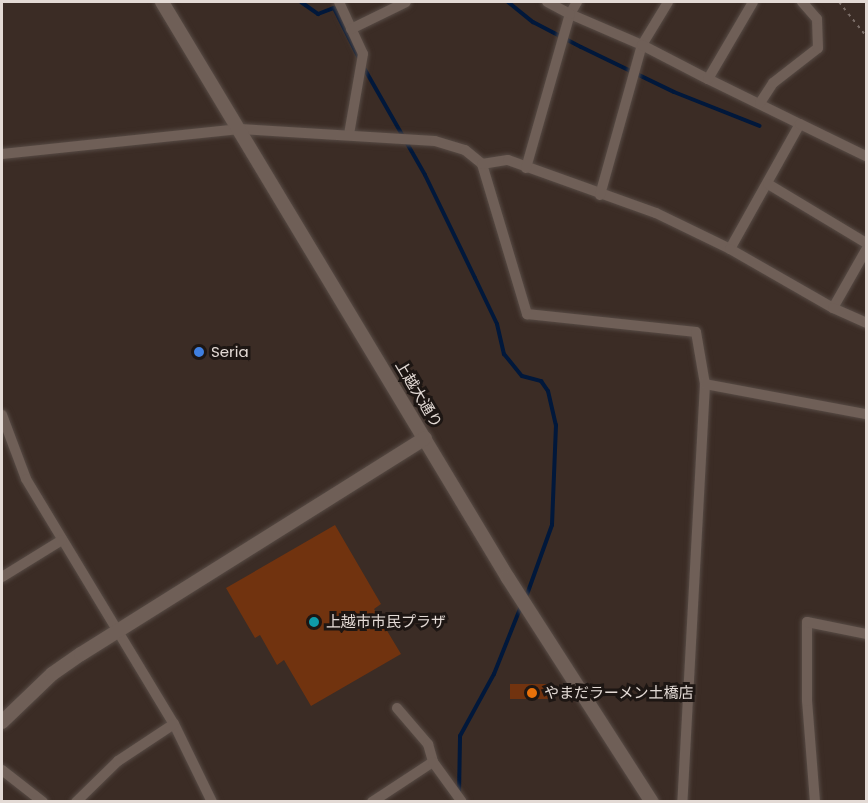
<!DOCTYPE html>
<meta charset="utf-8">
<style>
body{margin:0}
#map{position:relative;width:868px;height:803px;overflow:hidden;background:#3b2c25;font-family:Poppins,"Noto Sans JP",sans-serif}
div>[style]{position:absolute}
.stream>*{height:4px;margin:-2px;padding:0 2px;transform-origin:2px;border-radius:2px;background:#01183b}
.building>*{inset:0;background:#71330f;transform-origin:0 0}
.path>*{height:2px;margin-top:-1px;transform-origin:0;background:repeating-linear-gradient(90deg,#7b6e68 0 3px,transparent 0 7.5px)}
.roads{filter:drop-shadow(0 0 2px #574b45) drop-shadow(0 0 2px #574b45)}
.street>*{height:10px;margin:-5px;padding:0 5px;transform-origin:5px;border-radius:5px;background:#6f5f57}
.secondary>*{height:14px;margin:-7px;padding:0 7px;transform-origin:7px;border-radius:7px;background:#6f5f57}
.dots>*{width:16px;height:16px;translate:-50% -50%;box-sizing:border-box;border:3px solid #1d1613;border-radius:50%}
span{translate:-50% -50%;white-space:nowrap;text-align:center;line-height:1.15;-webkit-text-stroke:6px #1d1613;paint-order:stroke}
.poi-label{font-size:15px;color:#e3dad5}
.left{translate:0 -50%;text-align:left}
.street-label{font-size:15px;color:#e3dad5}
.frame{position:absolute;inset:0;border:3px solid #e3dad5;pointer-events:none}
</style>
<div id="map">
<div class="stream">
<i style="left:301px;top:2px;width:21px;rotate:35deg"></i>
<i style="left:318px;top:14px;width:17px;rotate:-21deg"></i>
<i style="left:334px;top:8px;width:56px;rotate:63.4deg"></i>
<i style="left:508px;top:2px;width:32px;rotate:39deg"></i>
<i style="left:533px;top:22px;width:54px;rotate:27.5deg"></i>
<i style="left:581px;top:47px;width:103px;rotate:25.8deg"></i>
<i style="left:674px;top:92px;width:92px;rotate:21.6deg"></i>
<i style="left:364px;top:68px;width:123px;rotate:60.3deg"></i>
<i style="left:425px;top:175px;width:114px;rotate:64.1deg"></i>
<i style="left:475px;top:278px;width:51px;rotate:64.4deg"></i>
<i style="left:497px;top:324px;width:31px;rotate:77deg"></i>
<i style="left:504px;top:354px;width:28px;rotate:51deg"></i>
<i style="left:522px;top:376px;width:20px;rotate:15deg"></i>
<i style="left:541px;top:381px;width:12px;rotate:55deg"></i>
<i style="left:548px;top:391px;width:35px;rotate:77deg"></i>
<i style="left:556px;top:425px;width:100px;rotate:92.3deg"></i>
<i style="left:552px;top:525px;width:80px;rotate:109.8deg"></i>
<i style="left:459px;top:795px;width:59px;rotate:-89deg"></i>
<i style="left:460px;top:736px;width:71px;rotate:-61.3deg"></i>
<i style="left:494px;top:674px;width:73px;rotate:-68.3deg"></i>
</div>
<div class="building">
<i style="clip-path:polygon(335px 525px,381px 604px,374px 609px,401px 654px,311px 706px,284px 660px,277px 665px,260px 635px,255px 638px,226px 588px)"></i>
<i style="left:553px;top:684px;width:15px;height:43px;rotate:90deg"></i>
</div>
<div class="path">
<i style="left:839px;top:2px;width:43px;rotate:51.5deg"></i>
</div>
<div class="roads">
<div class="street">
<i style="left:339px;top:2px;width:57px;rotate:65.2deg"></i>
<i style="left:363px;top:54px;width:81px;rotate:99.9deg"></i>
<i style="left:577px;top:2px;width:14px;rotate:120deg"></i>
<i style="left:570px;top:14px;width:78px;rotate:23.3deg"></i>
<i style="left:642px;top:45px;width:50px;rotate:-58.8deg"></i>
<i style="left:351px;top:29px;width:61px;rotate:-26.1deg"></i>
<i style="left:708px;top:79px;width:102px;rotate:26.1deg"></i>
<i style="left:760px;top:103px;width:24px;rotate:-57deg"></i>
<i style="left:773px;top:83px;width:57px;rotate:-37.9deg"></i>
<i style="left:818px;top:48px;width:29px;rotate:-92deg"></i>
<i style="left:817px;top:19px;width:23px;rotate:-131deg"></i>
<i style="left:2px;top:154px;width:239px;rotate:-6deg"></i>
<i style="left:240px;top:129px;width:195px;rotate:3.5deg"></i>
<i style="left:435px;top:141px;width:31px;rotate:17deg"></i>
<i style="left:465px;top:150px;width:22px;rotate:39deg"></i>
<i style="left:482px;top:164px;width:157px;rotate:73.3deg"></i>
<i style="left:527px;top:314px;width:170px;rotate:6.1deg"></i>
<i style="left:696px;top:332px;width:53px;rotate:80.2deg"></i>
<i style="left:705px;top:384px;width:419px;rotate:93.1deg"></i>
<i style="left:482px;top:164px;width:26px;rotate:-9deg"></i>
<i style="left:508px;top:160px;width:157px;rotate:19.7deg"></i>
<i style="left:656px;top:213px;width:82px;rotate:25.9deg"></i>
<i style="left:730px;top:249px;width:143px;rotate:-60.8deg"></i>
<i style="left:800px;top:124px;width:73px;rotate:25.9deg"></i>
<i style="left:526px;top:168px;width:160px;rotate:-74.1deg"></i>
<i style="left:570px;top:14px;width:26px;rotate:-152deg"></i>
<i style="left:768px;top:184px;width:114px;rotate:31deg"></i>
<i style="left:600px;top:195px;width:156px;rotate:-74.4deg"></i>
<i style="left:642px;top:45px;width:74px;rotate:27.3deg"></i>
<i style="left:708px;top:79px;width:89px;rotate:-59.7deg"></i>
<i style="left:730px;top:249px;width:119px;rotate:29.8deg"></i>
<i style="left:833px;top:308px;width:67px;rotate:-60.4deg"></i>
<i style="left:833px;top:308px;width:36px;rotate:24deg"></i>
<i style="left:705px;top:384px;width:164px;rotate:10.6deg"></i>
<i style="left:2px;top:415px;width:68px;rotate:69.4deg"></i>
<i style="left:26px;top:479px;width:286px;rotate:58.9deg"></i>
<i style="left:174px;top:724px;width:87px;rotate:64deg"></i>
<i style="left:2px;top:577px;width:70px;rotate:-31.7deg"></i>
<i style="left:397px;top:708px;width:48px;rotate:49.3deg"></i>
<i style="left:428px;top:744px;width:19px;rotate:74deg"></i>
<i style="left:2px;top:770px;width:52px;rotate:38deg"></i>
<i style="left:76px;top:802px;width:59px;rotate:-44.3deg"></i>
<i style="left:118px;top:761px;width:67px;rotate:-33.5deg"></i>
<i style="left:372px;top:802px;width:73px;rotate:-33.3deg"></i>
<i style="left:433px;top:762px;width:49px;rotate:54.1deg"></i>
<i style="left:815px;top:802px;width:101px;rotate:-94.5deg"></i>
<i style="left:807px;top:701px;width:79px;rotate:-90deg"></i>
<i style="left:807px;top:622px;width:60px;rotate:11.5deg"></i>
</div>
<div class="secondary">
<i style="left:162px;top:2px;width:672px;rotate:59.01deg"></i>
<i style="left:508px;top:578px;width:266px;rotate:57.3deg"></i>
<i style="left:2px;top:722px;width:69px;rotate:-43.8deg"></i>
<i style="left:52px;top:674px;width:35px;rotate:-35deg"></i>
<i style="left:81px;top:654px;width:406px;rotate:-32.1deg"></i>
</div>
</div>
<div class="dots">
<i style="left:199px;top:352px;background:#3f7fe0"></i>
<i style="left:314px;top:622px;background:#0f9aa8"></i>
<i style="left:532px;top:693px;background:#e8710a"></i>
</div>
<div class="poi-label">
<span class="left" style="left:211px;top:352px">Seria</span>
<span class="left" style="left:326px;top:622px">上越市市民プラザ</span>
<span class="left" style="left:544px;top:693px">やまだラーメン土橋店</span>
</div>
<div class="street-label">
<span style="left:419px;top:394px;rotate:59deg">上越大通り</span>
</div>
<div class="frame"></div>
</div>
